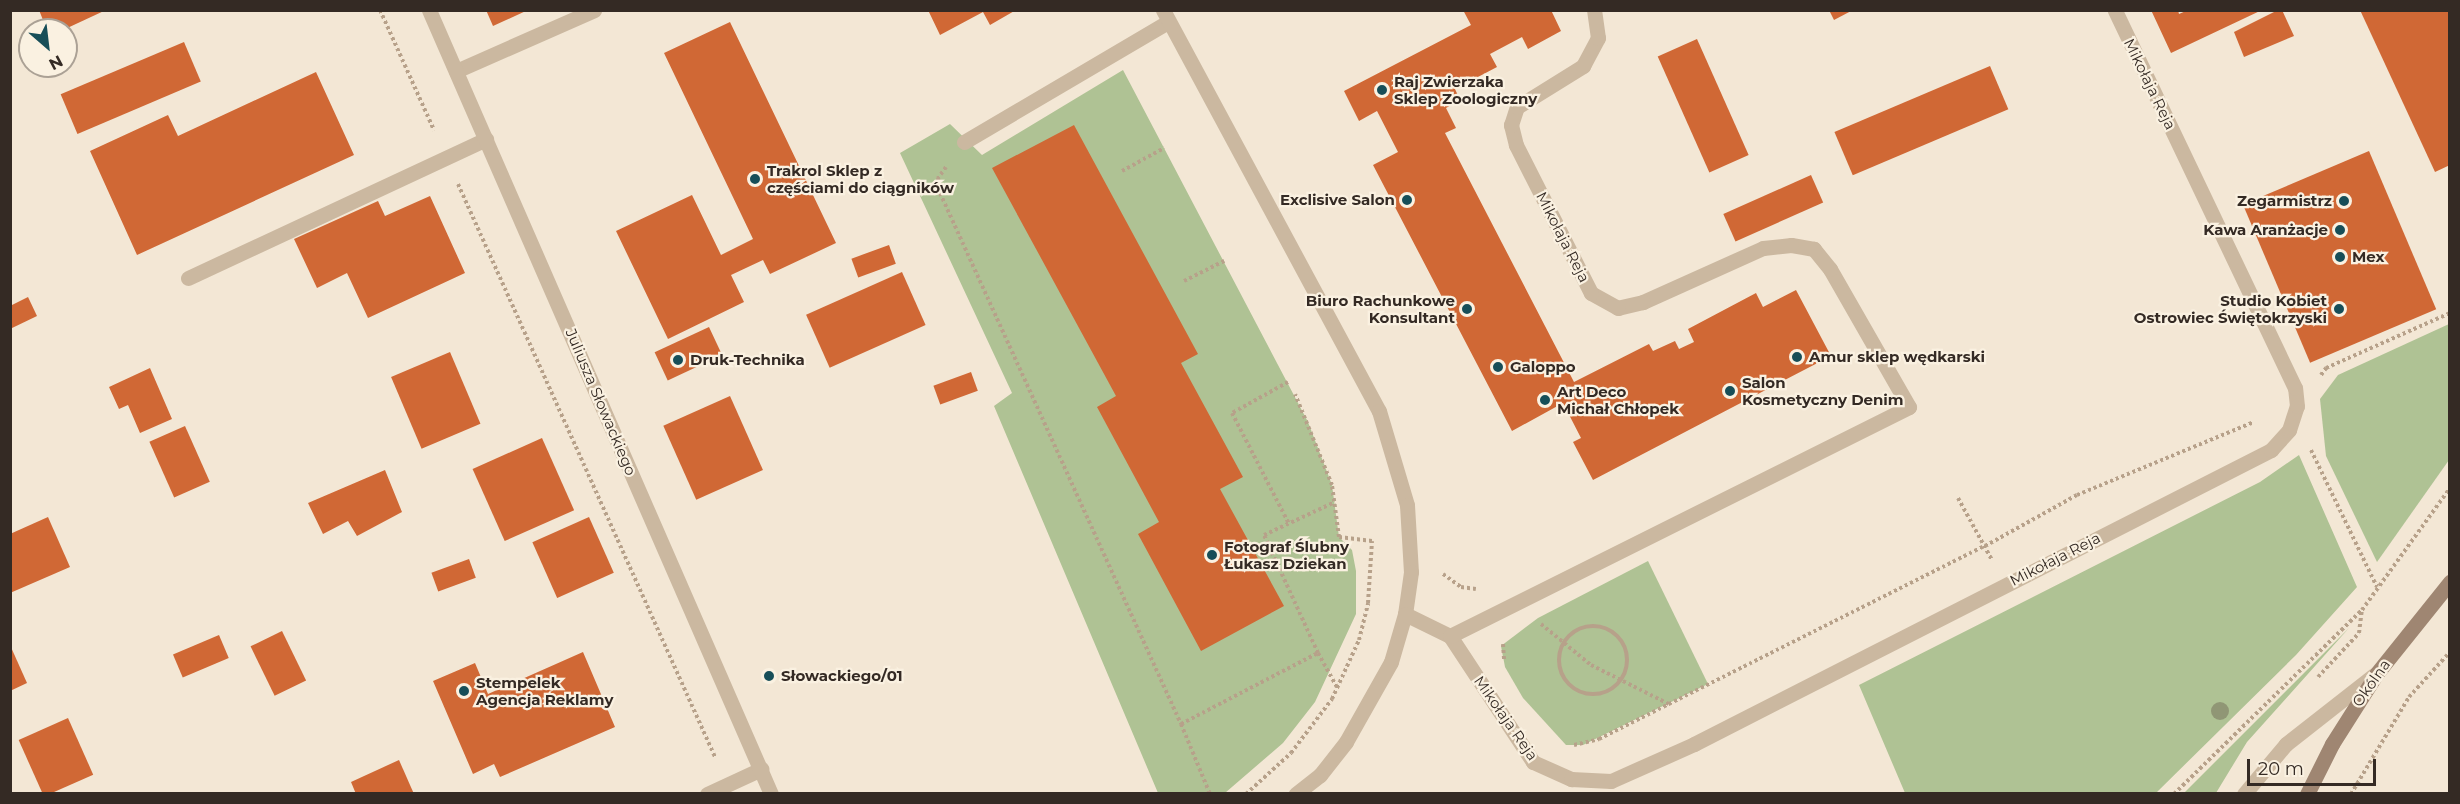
<!DOCTYPE html>
<meta charset="utf-8">
<style>
body{margin:0}
#map{position:relative;width:2460px;height:804px;overflow:hidden;background:#f3e7d5;font-family:Montserrat,sans-serif}
div>[style]{position:absolute}
.green>*{inset:0;background:#afc294}
.building>*{inset:0;background:#d06835;transform-origin:0 0}
.path>*{height:4px;margin-top:-2px;transform-origin:0;background:repeating-linear-gradient(90deg,#b7a18a 0 3px,transparent 0 6px)}
.path>.ring{margin:-2px;padding:0;box-sizing:content-box;background:none;border:4px solid #b7a18a;border-radius:50%}
.service>*{height:15px;margin:-7.5px;padding:0 7.5px;transform-origin:7.5px;border-radius:7.5px;background:#cbb8a0}
.minor>*{height:15px;margin:-7.5px;padding:0 7.5px;transform-origin:7.5px;border-radius:7.5px;background:#cbb8a0}
.secondary>*{height:15px;margin:-7.5px;padding:0 7.5px;transform-origin:7.5px;border-radius:7.5px;background:#9f8672}
.trees>*{width:18px;height:18px;margin:-9px;border-radius:50%;background:#909675}
.dots>*{width:16px;height:16px;translate:-50% -50%;box-sizing:border-box;border:3px solid #faf1e1;border-radius:50%}
span{translate:-50% -50%;white-space:nowrap;text-align:center;line-height:1.15;-webkit-text-stroke:4.5px #faf1e1;paint-order:stroke}
.poi-label{font-size:15px;color:#342a24;font-weight:700}
.left{translate:0 -50%;text-align:left}
.right{translate:-100% -50%;text-align:right}
.street-label{font-size:15px;color:#342a24}
.frame{position:absolute;inset:0;border:12px solid #342a24;pointer-events:none}
.north{position:absolute;left:18px;top:18px;width:60px;height:60px;box-sizing:border-box;background:#faf1e1;border:2px solid #aba195;border-radius:50%;rotate:152deg;font-size:16px;font-weight:700;line-height:24px;text-align:center;color:#342a24}
.north::after{content:'';display:block;margin:auto;width:21px;height:27px;background:#174e58;clip-path:polygon(50% 0,100% 100%,50% 72%,0 100%)}
.scale{position:absolute;left:2247px;top:759px;width:129px;height:27px;box-sizing:border-box;border:3px solid #342a24;border-top:0;padding-left:8px;font-size:18px;line-height:21px;white-space:nowrap;color:#342a24;-webkit-text-stroke:4px #faf1e1;paint-order:stroke}
</style>
<div id="map">
<div class="green">
<i style="clip-path:polygon(1123px 70px,1308px 422px,1332px 485px,1339px 537px,1352px 550px,1356px 571px,1356px 614px,1315px 702px,1283px 743px,1225px 793px,1158px 793px,994px 406px,1012px 393px,900px 153px,950px 124px,982px 155px)"></i>
<i style="clip-path:polygon(2449px 324px,2449px 460px,2377px 562px,2326px 456px,2320px 399px,2338px 375px)"></i>
<i style="clip-path:polygon(2299px 455px,2357px 587px,2296px 655px,2156px 793px,1905px 793px,1859px 685px,2260px 482px)"></i>
<i style="clip-path:polygon(1648px 561px,1708px 684px,1583px 745px,1566px 745px,1523px 698px,1505px 667px,1501px 646px,1538px 618px)"></i>
<i style="clip-path:polygon(2349px 628px,2247px 742px,2216px 793px,2184px 793px)"></i>
</div>
<div class="building">
<i style="clip-path:polygon(39px 10px,106px 10px,63px 30px,47px 30px)"></i>
<i style="clip-path:polygon(486px 10px,528px 10px,493px 26px)"></i>
<i style="clip-path:polygon(928px 10px,1016px 10px,990px 25px,983px 12px,940px 35px)"></i>
<i style="clip-path:polygon(1463px 10px,1551px 10px,1561px 31px,1528px 49px,1522px 37px,1490px 54px,1497px 67px,1455px 89px,1460px 100px,1446px 108px,1456px 128px,1445px 133px,1574px 382px,1649px 344px,1653px 351px,1675px 341px,1679px 349px,1694px 342px,1688px 329px,1756px 293px,1763px 307px,1796px 290px,1831px 356px,1593px 480px,1573px 442px,1581px 438px,1563px 403px,1512px 431px,1373px 165px,1398px 152px,1377px 111px,1359px 121px,1344px 91px,1471px 25px)"></i>
<i style="clip-path:polygon(1829px 10px,1853px 10px,1834px 20px)"></i>
<i style="clip-path:polygon(2151px 10px,2178px 10px,2179px 14px,2188px 10px,2262px 10px,2171px 53px)"></i>
<i style="clip-path:polygon(2278px 10px,2282px 10px,2294px 36px,2244px 57px,2234px 32px)"></i>
<i style="clip-path:polygon(2360px 10px,2450px 10px,2450px 165px,2435px 172px)"></i>
<i style="clip-path:polygon(730px 22px,836px 243px,770px 274px,763px 260px,731px 275px,744px 302px,668px 339px,616px 231px,692px 195px,721px 255px,753px 239px,664px 53px)"></i>
<i style="left:1697px;top:39px;width:127px;height:43px;rotate:66deg"></i>
<i style="left:184px;top:42px;width:43px;height:134px;rotate:67deg"></i>
<i style="left:1990px;top:66px;width:47px;height:169px;rotate:67deg"></i>
<i style="clip-path:polygon(316px 72px,354px 155px,137px 255px,90px 151px,168px 115px,178px 136px)"></i>
<i style="clip-path:polygon(1074px 125px,1198px 354px,1181px 363px,1243px 477px,1220px 489px,1284px 606px,1201px 651px,1138px 534px,1159px 522px,1097px 407px,1116px 396px,992px 168px)"></i>
<i style="left:2369px;top:151px;width:172px;height:137px;rotate:67deg"></i>
<i style="left:1811px;top:175px;width:30px;height:96px;rotate:66deg"></i>
<i style="clip-path:polygon(430px 196px,465px 273px,368px 318px,347px 273px,317px 288px,294px 239px,378px 201px,385px 216px)"></i>
<i style="left:889px;top:245px;width:20px;height:40px;rotate:70deg"></i>
<i style="left:902px;top:272px;width:58px;height:105px;rotate:66deg"></i>
<i style="clip-path:polygon(28px 297px,37px 316px,10px 329px,10px 306px)"></i>
<i style="left:709px;top:327px;width:31px;height:60px;rotate:65deg"></i>
<i style="left:450px;top:352px;width:78px;height:64px;rotate:67deg"></i>
<i style="clip-path:polygon(150px 368px,172px 419px,140px 433px,128px 405px,119px 409px,109px 387px)"></i>
<i style="left:971px;top:372px;width:20px;height:40px;rotate:70deg"></i>
<i style="left:730px;top:396px;width:81px;height:73px;rotate:66deg"></i>
<i style="left:185px;top:426px;width:61px;height:39px;rotate:66deg"></i>
<i style="left:542px;top:438px;width:79px;height:76px;rotate:66deg"></i>
<i style="clip-path:polygon(385px 470px,402px 512px,357px 536px,348px 521px,323px 534px,308px 503px)"></i>
<i style="clip-path:polygon(48px 517px,70px 567px,10px 593px,10px 534px)"></i>
<i style="left:589px;top:517px;width:61px;height:62px;rotate:66deg"></i>
<i style="left:469px;top:559px;width:20px;height:40px;rotate:70deg"></i>
<i style="left:282px;top:631px;width:55px;height:35px;rotate:64deg"></i>
<i style="left:219px;top:635px;width:25px;height:50px;rotate:67deg"></i>
<i style="clip-path:polygon(10px 645px,27px 683px,10px 691px)"></i>
<i style="clip-path:polygon(583px 652px,615px 727px,500px 777px,494px 764px,473px 774px,433px 681px,475px 663px,488px 694px)"></i>
<i style="left:68px;top:718px;width:62px;height:54px;rotate:66deg"></i>
<i style="clip-path:polygon(399px 760px,414px 794px,356px 794px,351px 782px)"></i>
</div>
<div class="path">
<i style="left:380px;top:10px;width:132px;rotate:65.8deg"></i>
<i style="left:946px;top:167px;width:14px;rotate:126deg"></i>
<i style="left:938px;top:178px;width:15px;rotate:82deg"></i>
<i style="left:940px;top:193px;width:583px;rotate:65.59deg"></i>
<i style="left:1181px;top:724px;width:154px;rotate:-27.4deg"></i>
<i style="left:1318px;top:653px;width:130px;rotate:-114.6deg"></i>
<i style="left:1264px;top:535px;width:78px;rotate:-24.9deg"></i>
<i style="left:1122px;top:171px;width:48px;rotate:-28.7deg"></i>
<i style="left:458px;top:184px;width:628px;rotate:65.84deg"></i>
<i style="left:1184px;top:281px;width:45px;rotate:-26.6deg"></i>
<i style="left:2321px;top:375px;width:9px;rotate:-54deg"></i>
<i style="left:2326px;top:368px;width:136px;rotate:-23.9deg"></i>
<i style="left:1288px;top:382px;width:64px;rotate:151deg"></i>
<i style="left:1232px;top:413px;width:125px;rotate:62.8deg"></i>
<i style="left:2311px;top:450px;width:152px;rotate:64.3deg"></i>
<i style="left:1958px;top:498px;width:71px;rotate:61.3deg"></i>
<i style="left:1443px;top:574px;width:22px;rotate:36deg"></i>
<i style="left:1461px;top:587px;width:15px;rotate:8deg"></i>
<i style="left:1541px;top:624px;width:65px;rotate:39.4deg"></i>
<i style="left:1591px;top:665px;width:87px;rotate:26.6deg"></i>
<i class="ring" style="left:1559px;top:626px;width:64px;height:64px"></i>
<i style="left:1503px;top:644px;width:16px;rotate:86deg"></i>
<i style="left:1318px;top:653px;width:39px;rotate:61deg"></i>
<i style="left:2318px;top:677px;width:60px;rotate:-47deg"></i>
<i style="left:2359px;top:633px;width:23px;rotate:-83deg"></i>
<i style="left:1181px;top:724px;width:76px;rotate:67.5deg"></i>
<i style="left:1574px;top:745px;width:26px;rotate:-13deg"></i>
<i style="left:1599px;top:739px;width:432px;rotate:-26.6deg"></i>
<i style="left:1985px;top:546px;width:105px;rotate:-29deg"></i>
<i style="left:2077px;top:495px;width:191px;rotate:-22.4deg"></i>
<i style="left:1246px;top:794px;width:61px;rotate:-42.3deg"></i>
<i style="left:1291px;top:753px;width:68px;rotate:-52.8deg"></i>
<i style="left:1332px;top:699px;width:65px;rotate:-65.4deg"></i>
<i style="left:1359px;top:640px;width:38px;rotate:-76deg"></i>
<i style="left:1368px;top:603px;width:62px;rotate:-86.3deg"></i>
<i style="left:1372px;top:541px;width:33px;rotate:-173deg"></i>
<i style="left:1339px;top:537px;width:52px;rotate:-97.7deg"></i>
<i style="left:1332px;top:485px;width:98px;rotate:-112.1deg"></i>
<i style="left:2174px;top:794px;width:263px;rotate:-44.4deg"></i>
<i style="left:2362px;top:610px;width:150px;rotate:-54.2deg"></i>
<i style="left:2351px;top:794px;width:113px;rotate:-59.1deg"></i>
<i style="left:2409px;top:697px;width:61px;rotate:-47.7deg"></i>
</div>
<div class="service">
<i style="left:456px;top:71px;width:151px;rotate:-23.8deg"></i>
<i style="left:964px;top:142px;width:237px;rotate:-30.5deg"></i>
<i style="left:188px;top:278px;width:329px;rotate:-25deg"></i>
<i style="left:707px;top:794px;width:60px;rotate:-24.8deg"></i>
<i style="left:2244px;top:794px;width:65px;rotate:-50deg"></i>
<i style="left:2286px;top:744px;width:112px;rotate:-38.1deg"></i>
</div>
<div class="minor">
<i style="left:429px;top:10px;width:855px;rotate:66.43deg"></i>
<i style="left:1163px;top:10px;width:455px;rotate:61.7deg"></i>
<i style="left:1379px;top:411px;width:98px;rotate:73.4deg"></i>
<i style="left:1407px;top:505px;width:67px;rotate:86.6deg"></i>
<i style="left:1411px;top:572px;width:42px;rotate:98.1deg"></i>
<i style="left:1405px;top:614px;width:50px;rotate:106.3deg"></i>
<i style="left:1391px;top:662px;width:92px;rotate:119.4deg"></i>
<i style="left:1346px;top:742px;width:42px;rotate:128.2deg"></i>
<i style="left:1320px;top:775px;width:31px;rotate:142deg"></i>
<i style="left:1405px;top:614px;width:50px;rotate:26.1deg"></i>
<i style="left:1450px;top:636px;width:151px;rotate:56.6deg"></i>
<i style="left:1533px;top:762px;width:42px;rotate:24.1deg"></i>
<i style="left:1571px;top:779px;width:40px;rotate:2.9deg"></i>
<i style="left:1611px;top:781px;width:91px;rotate:-24deg"></i>
<i style="left:1694px;top:744px;width:648px;rotate:-27deg"></i>
<i style="left:2271px;top:450px;width:27px;rotate:-48deg"></i>
<i style="left:2289px;top:430px;width:25px;rotate:-72deg"></i>
<i style="left:2297px;top:406px;width:18px;rotate:-96deg"></i>
<i style="left:2295px;top:388px;width:419px;rotate:-115.5deg"></i>
<i style="left:1450px;top:636px;width:513px;rotate:-26.52deg"></i>
<i style="left:1909px;top:407px;width:159px;rotate:-119.8deg"></i>
<i style="left:1830px;top:269px;width:26px;rotate:-129deg"></i>
<i style="left:1814px;top:249px;width:23px;rotate:-170deg"></i>
<i style="left:1791px;top:245px;width:28px;rotate:174deg"></i>
<i style="left:1763px;top:248px;width:132px;rotate:155.8deg"></i>
<i style="left:1643px;top:302px;width:26px;rotate:167deg"></i>
<i style="left:1618px;top:308px;width:31px;rotate:-151deg"></i>
<i style="left:1591px;top:293px;width:166px;rotate:-116.9deg"></i>
<i style="left:1516px;top:145px;width:21px;rotate:-104deg"></i>
<i style="left:1511px;top:125px;width:19px;rotate:-72deg"></i>
<i style="left:1517px;top:107px;width:78px;rotate:-31.8deg"></i>
<i style="left:1583px;top:66px;width:32px;rotate:-62deg"></i>
<i style="left:1598px;top:38px;width:28px;rotate:-98deg"></i>
</div>
<div class="secondary">
<i style="left:2307px;top:794px;width:56px;rotate:-63.4deg"></i>
<i style="left:2332px;top:744px;width:84px;rotate:-57.6deg"></i>
<i style="left:2377px;top:673px;width:117px;rotate:-51.3deg"></i>
</div>
<div class="trees">
<i style="left:2220px;top:711px"></i>
</div>
<div class="dots">
<i style="left:1382px;top:90px;background:#174e58"></i>
<i style="left:755px;top:179px;background:#174e58"></i>
<i style="left:1407px;top:200px;background:#174e58"></i>
<i style="left:2344px;top:201px;background:#174e58"></i>
<i style="left:2340px;top:230px;background:#174e58"></i>
<i style="left:2340px;top:257px;background:#174e58"></i>
<i style="left:1467px;top:309px;background:#174e58"></i>
<i style="left:2339px;top:309px;background:#174e58"></i>
<i style="left:1797px;top:357px;background:#174e58"></i>
<i style="left:678px;top:360px;background:#174e58"></i>
<i style="left:1498px;top:367px;background:#174e58"></i>
<i style="left:1730px;top:391px;background:#174e58"></i>
<i style="left:1545px;top:400px;background:#174e58"></i>
<i style="left:1212px;top:555px;background:#174e58"></i>
<i style="left:769px;top:676px;background:#174e58"></i>
<i style="left:464px;top:691px;background:#174e58"></i>
</div>
<div class="poi-label">
<span class="left" style="left:1394px;top:90px">Raj Zwierzaka<br>Sklep Zoologiczny</span>
<span class="left" style="left:767px;top:179px">Trakrol Sklep z<br>częściami do ciągników</span>
<span class="right" style="left:1395px;top:200px">Exclisive Salon</span>
<span class="right" style="left:2332px;top:201px">Zegarmistrz</span>
<span class="right" style="left:2328px;top:230px">Kawa Aranżacje</span>
<span class="left" style="left:2352px;top:257px">Mex</span>
<span class="right" style="left:1455px;top:309px">Biuro Rachunkowe<br>Konsultant</span>
<span class="right" style="left:2327px;top:309px">Studio Kobiet<br>Ostrowiec Świętokrzyski</span>
<span class="left" style="left:1809px;top:357px">Amur sklep wędkarski</span>
<span class="left" style="left:690px;top:360px">Druk-Technika</span>
<span class="left" style="left:1510px;top:367px">Galoppo</span>
<span class="left" style="left:1742px;top:391px">Salon<br>Kosmetyczny Denim</span>
<span class="left" style="left:1557px;top:400px">Art Deco<br>Michał Chłopek</span>
<span class="left" style="left:1224px;top:555px">Fotograf Ślubny<br>Łukasz Dziekan</span>
<span class="left" style="left:781px;top:676px">Słowackiego/01</span>
<span class="left" style="left:476px;top:691px">Stempelek<br>Agencja Reklamy</span>
</div>
<div class="street-label">
<span style="left:2150px;top:84px;rotate:64deg">Mikołaja Reja</span>
<span style="left:1563px;top:237px;rotate:63deg">Mikołaja Reja</span>
<span style="left:601px;top:402px;rotate:67deg">Juliusza Słowackiego</span>
<span style="left:2055px;top:559px;rotate:-27deg">Mikołaja Reja</span>
<span style="left:2371px;top:683px;rotate:-55deg">Okólna</span>
<span style="left:1506px;top:718px;rotate:55deg">Mikołaja Reja</span>
</div>
<div class="frame"></div>
<div class="north">N</div>
<div class="scale">20 m</div>
</div>
